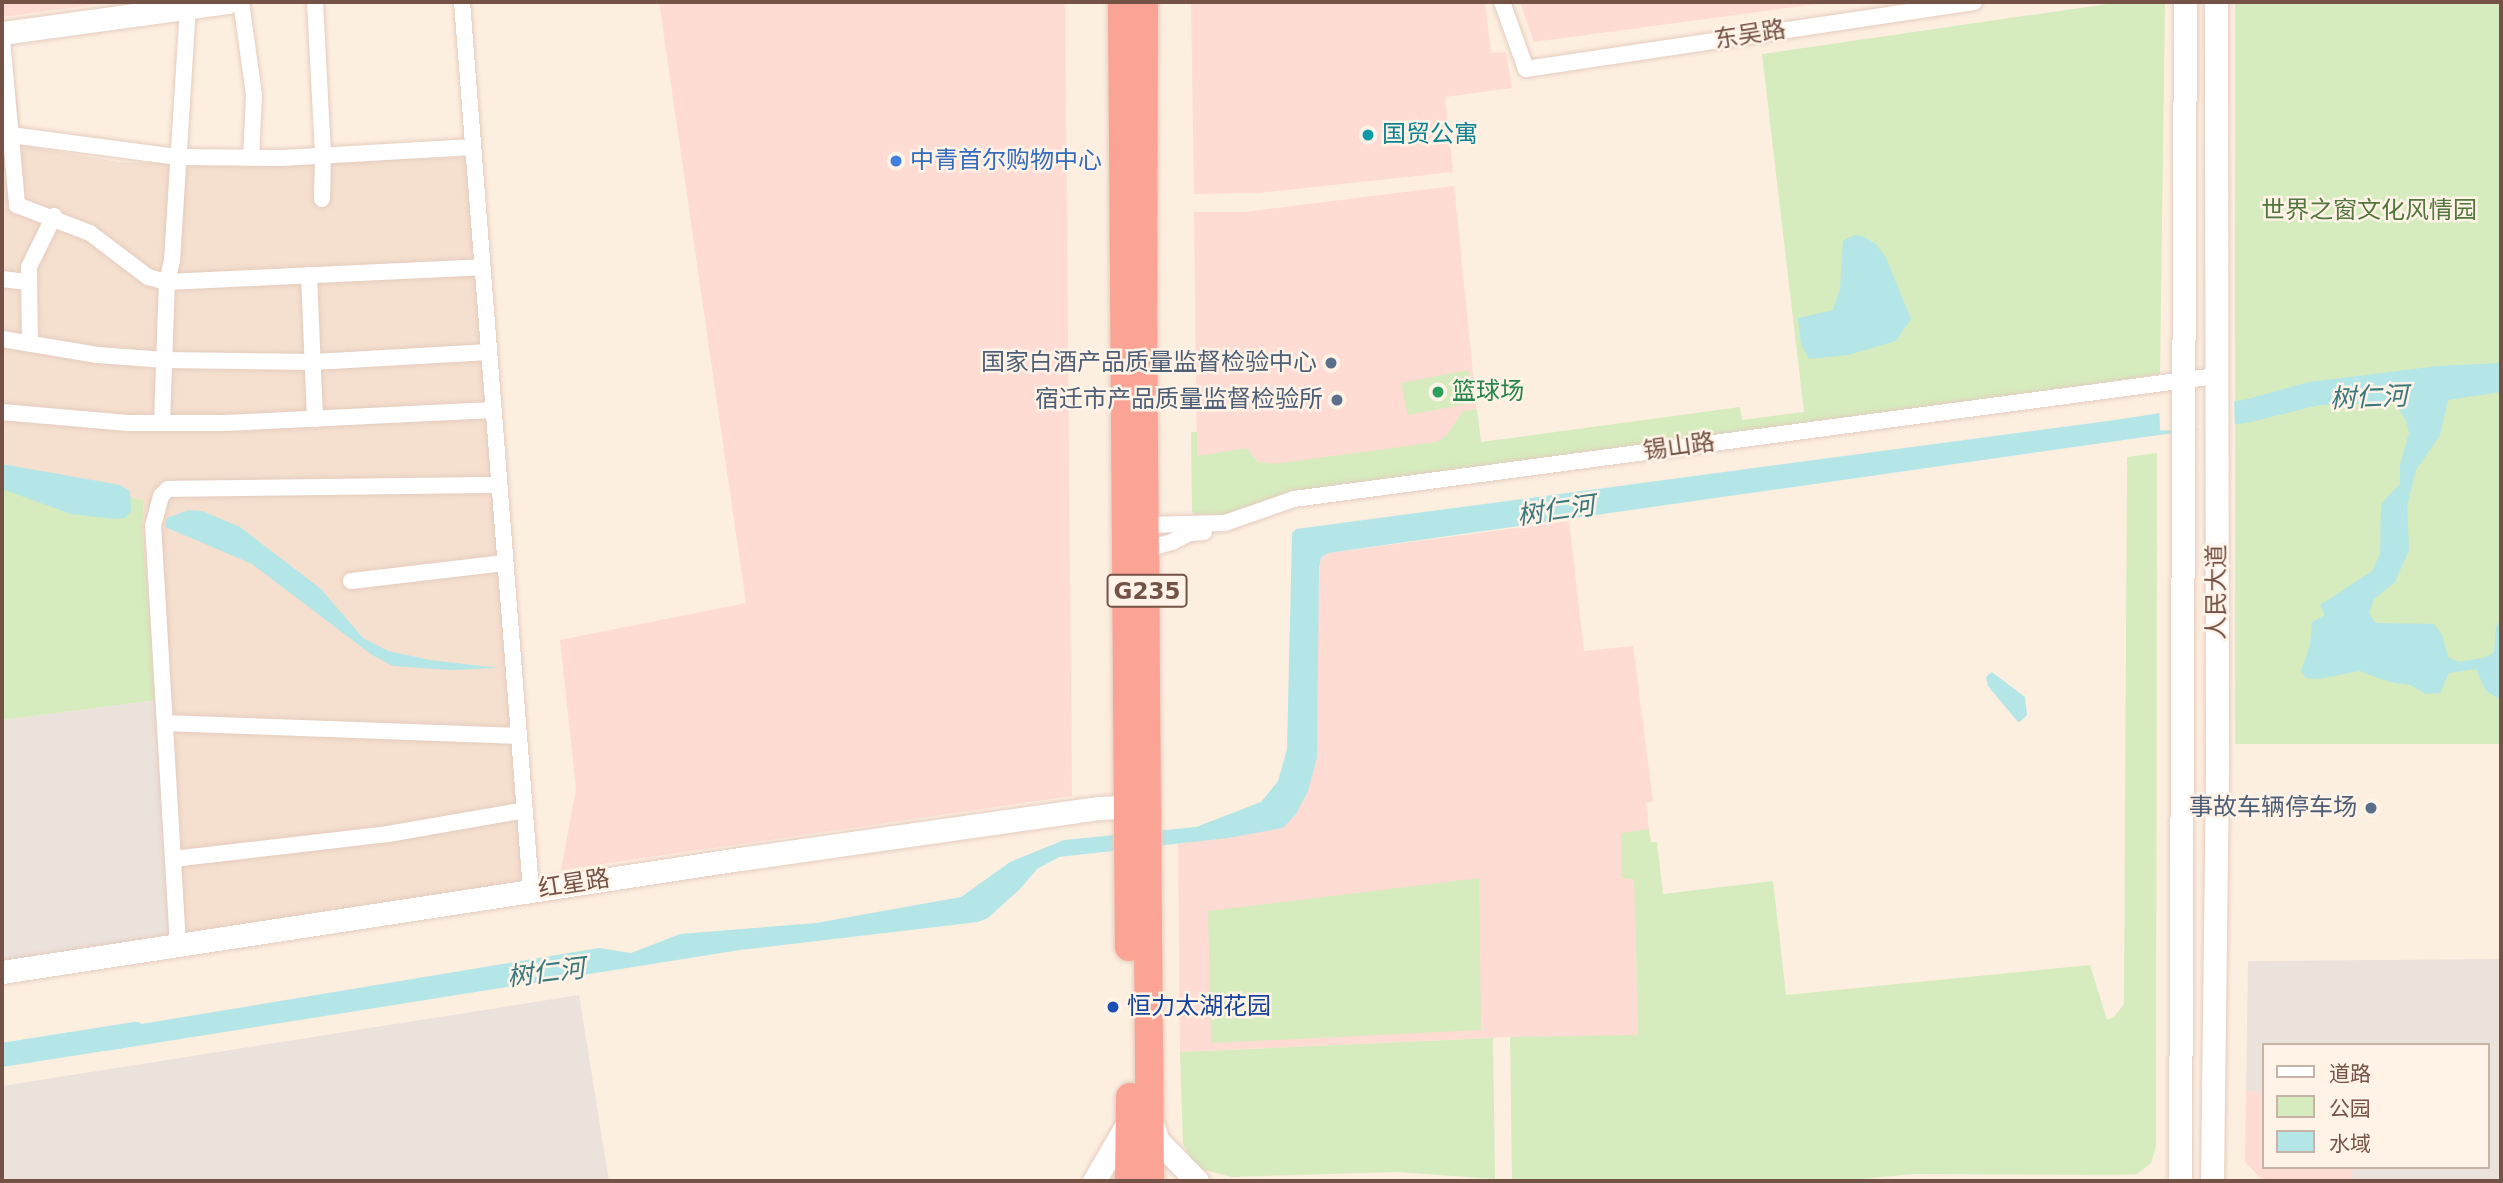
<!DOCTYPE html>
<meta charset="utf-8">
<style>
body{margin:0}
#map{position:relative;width:2503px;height:1183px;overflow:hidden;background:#fdefe0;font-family:"DejaVu Sans","Noto Sans SC",sans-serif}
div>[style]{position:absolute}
.residential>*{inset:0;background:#f5dfce}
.commercial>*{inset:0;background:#fedbd3}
.industrial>*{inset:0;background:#ece2dc}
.green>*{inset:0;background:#d6ebbe;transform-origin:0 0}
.water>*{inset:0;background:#b4e6e7}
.pier>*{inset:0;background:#fdefe0;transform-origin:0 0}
.river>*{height:24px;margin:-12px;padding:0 12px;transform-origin:12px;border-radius:12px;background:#b4e6e7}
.roads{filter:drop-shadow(0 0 2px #e4ccbf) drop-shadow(0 0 2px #e4ccbf)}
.street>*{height:16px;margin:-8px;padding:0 8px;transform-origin:8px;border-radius:8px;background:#fff}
.secondary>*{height:23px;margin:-11.5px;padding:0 11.5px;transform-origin:11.5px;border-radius:11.5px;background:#fff}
.highway>*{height:28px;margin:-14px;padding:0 14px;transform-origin:14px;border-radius:14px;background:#fba394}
.dots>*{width:19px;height:19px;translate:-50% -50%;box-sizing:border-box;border:4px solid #fff3e8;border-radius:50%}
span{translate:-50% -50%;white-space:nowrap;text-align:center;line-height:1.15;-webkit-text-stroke:5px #fff3e8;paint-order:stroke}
.shield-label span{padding:2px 5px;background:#fff3e8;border:2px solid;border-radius:5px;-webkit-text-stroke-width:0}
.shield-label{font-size:23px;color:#755246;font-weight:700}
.street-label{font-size:24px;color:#755246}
.culture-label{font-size:24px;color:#0d838f}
.left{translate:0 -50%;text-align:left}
.shop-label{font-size:24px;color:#366cbe}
.park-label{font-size:24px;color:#53763c}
.service-label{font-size:24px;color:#4e5e75}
.right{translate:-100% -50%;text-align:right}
.leisure-label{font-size:24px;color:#27864d}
.transit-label{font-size:24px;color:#164399}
.water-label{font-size:26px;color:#3a787c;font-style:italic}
.frame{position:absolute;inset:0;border:4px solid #755246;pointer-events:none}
.legend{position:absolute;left:2262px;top:1043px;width:228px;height:126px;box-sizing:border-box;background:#fff3e8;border:2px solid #c8b3a7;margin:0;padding:9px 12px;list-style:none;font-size:21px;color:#755246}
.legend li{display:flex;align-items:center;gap:14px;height:35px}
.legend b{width:35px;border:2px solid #c8b3a7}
</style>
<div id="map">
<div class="residential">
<i style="clip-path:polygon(10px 44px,23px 146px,119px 162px,221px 166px,466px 157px,523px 882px,171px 937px,142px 529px,144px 500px,2px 469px,2px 45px)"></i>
</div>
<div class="commercial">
<i style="clip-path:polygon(2px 2px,114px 2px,2px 17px)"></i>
<i style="clip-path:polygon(659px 2px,1065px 2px,1072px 796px,561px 870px,576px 789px,560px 640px,746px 603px)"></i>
<i style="clip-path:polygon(1191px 2px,1485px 2px,1491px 53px,1506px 52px,1512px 88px,1445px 97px,1453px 172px,1259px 193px,1194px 194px)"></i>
<i style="clip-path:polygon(1520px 2px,1833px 2px,1534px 42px)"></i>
<i style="clip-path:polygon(1454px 186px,1480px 442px,1197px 478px,1194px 212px,1244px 212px)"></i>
<i style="clip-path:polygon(1569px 521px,1584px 651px,1633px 646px,1653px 802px,1646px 803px,1649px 829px,1622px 833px,1622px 878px,1635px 879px,1638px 1036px,1510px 1037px,1180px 1052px,1178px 844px,1283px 828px,1321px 558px,1328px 553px)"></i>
<i style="clip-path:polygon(2246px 1091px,2263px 1092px,2263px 1167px,2352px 1167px,2352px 1181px,2263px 1181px,2245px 1162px)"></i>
</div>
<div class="industrial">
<i style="clip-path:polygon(157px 700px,171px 937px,2px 962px,2px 720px)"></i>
<i style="clip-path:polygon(2501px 959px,2501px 1179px,2352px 1181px,2352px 1167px,2487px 1167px,2487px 1045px,2263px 1045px,2263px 1092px,2246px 1091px,2248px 961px)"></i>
<i style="clip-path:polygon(579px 995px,609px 1181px,2px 1181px,2px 1086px)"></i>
</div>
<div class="green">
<i style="clip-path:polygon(2121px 2px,2165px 2px,2160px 374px,1203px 520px,1192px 512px,1191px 432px,1197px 432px,1197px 456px,1247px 448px,1258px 462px,1273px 464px,1436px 442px,1446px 436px,1463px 411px,1477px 409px,1481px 442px,1740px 407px,1742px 420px,1804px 412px,1762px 54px)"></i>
<i style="left:2235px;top:2px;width:266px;height:742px"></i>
<i style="left:1468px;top:370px;width:33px;height:68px;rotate:79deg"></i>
<i style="clip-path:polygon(2157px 453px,2156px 1147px,2151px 1163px,2137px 1174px,2116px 1175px,1912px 1174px,1853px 1180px,1512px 1180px,1510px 1037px,1638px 1035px,1634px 879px,1622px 878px,1621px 833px,1649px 829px,1651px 842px,1657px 842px,1663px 894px,1773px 881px,1786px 995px,2090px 965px,2107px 1020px,2114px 1017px,2124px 1004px,2127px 457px)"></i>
<i style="clip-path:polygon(2px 469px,144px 500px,142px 529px,157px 700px,2px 720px)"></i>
<i style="clip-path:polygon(1479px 878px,1481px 1030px,1211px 1043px,1208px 911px)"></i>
<i style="clip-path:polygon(1493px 1038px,1495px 1179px,1397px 1172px,1231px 1177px,1205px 1170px,1193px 1162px,1183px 1144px,1180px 1052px)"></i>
</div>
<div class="water">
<i style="clip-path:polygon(1854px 235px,1862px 236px,1876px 244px,1886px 258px,1911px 319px,1896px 341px,1848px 355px,1809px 359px,1801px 344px,1798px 318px,1833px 310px,1840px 289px,1843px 241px)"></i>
<i style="clip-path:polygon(2501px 363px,2501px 392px,2448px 400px,2440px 435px,2416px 470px,2407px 506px,2409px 550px,2395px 582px,2374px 599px,2369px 613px,2376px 623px,2434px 624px,2442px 635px,2448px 657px,2459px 662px,2487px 657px,2494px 652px,2496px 627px,2501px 617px,2501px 700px,2486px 691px,2476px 669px,2449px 673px,2440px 693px,2426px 694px,2410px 685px,2390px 682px,2359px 671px,2319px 679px,2306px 678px,2301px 671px,2310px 645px,2312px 622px,2325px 615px,2320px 605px,2372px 571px,2380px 554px,2381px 504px,2400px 484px,2400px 465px,2409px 433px,2406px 420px,2394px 403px,2319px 405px,2251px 422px,1328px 553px,1321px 558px,1319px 569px,1317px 758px,1308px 791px,1296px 814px,1283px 828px,1228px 838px,1059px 857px,1037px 869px,1020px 889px,988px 918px,978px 922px,740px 950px,105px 1051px,103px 1033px,111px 1029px,599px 948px,631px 953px,680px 934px,816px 923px,961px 897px,1010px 862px,1064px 840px,1196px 827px,1261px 802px,1278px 781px,1287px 749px,1292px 533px,1296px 529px,2115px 420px,2244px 400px,2309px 382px,2438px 366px)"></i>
<i style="clip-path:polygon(2px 464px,120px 485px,130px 491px,131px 512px,125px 518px,114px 519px,71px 514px,2px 489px)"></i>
<i style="clip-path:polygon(189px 510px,202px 511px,240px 527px,321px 589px,363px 638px,388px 651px,430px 660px,499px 668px,450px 670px,393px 666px,372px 655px,252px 564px,165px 527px,167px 518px)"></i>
<i style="clip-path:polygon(1992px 672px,2025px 697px,2027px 715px,2021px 721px,2018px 722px,1988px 686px,1986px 677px)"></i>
<i style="clip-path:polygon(72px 1032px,88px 1034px,90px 1051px,2px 1065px,2px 1043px)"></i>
</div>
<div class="pier">
<i style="left:2234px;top:399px;width:29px;height:75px;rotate:88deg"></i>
</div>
<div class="river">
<i style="left:2px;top:1055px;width:135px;rotate:-9deg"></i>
</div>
<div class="roads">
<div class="street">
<i style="left:241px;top:2px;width:94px;rotate:82deg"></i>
<i style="left:254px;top:95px;width:63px;rotate:92.7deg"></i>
<i style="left:315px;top:2px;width:153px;rotate:87deg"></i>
<i style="left:323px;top:155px;width:44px;rotate:91.3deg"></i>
<i style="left:462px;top:2px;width:892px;rotate:85.56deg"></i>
<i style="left:1502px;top:2px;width:71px;rotate:70.3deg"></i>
<i style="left:1526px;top:69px;width:453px;rotate:-8.5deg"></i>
<i style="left:2px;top:39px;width:167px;rotate:84.8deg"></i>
<i style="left:17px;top:205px;width:78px;rotate:21deg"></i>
<i style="left:90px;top:233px;width:73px;rotate:37.2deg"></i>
<i style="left:148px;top:277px;width:20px;rotate:15deg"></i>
<i style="left:167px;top:282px;width:315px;rotate:-2.7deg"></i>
<i style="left:11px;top:135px;width:169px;rotate:7.5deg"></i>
<i style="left:179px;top:157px;width:103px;rotate:0.6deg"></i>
<i style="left:282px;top:158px;width:191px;rotate:-3.3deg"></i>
<i style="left:309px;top:275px;width:144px;rotate:87.6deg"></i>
<i style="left:2px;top:279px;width:26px;rotate:7deg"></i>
<i style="left:2px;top:339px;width:97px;rotate:9.5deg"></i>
<i style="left:98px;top:355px;width:67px;rotate:4.3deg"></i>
<i style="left:165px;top:360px;width:149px;rotate:0.8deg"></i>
<i style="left:314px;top:362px;width:175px;rotate:-3.3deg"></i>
<i style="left:30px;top:343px;width:76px;rotate:-90.8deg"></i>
<i style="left:29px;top:267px;width:57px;rotate:-63.9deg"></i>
<i style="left:2px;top:412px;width:126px;rotate:5deg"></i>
<i style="left:128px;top:423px;width:97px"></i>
<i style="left:225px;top:423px;width:268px;rotate:-2.8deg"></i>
<i style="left:162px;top:423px;width:141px;rotate:-88deg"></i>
<i style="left:167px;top:282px;width:22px;rotate:-77deg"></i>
<i style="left:172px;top:261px;width:255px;rotate:-86.4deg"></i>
<i style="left:1146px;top:525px;width:79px;rotate:-1.5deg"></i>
<i style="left:1225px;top:523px;width:73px;rotate:-19.2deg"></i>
<i style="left:1294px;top:499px;width:930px;rotate:-7.6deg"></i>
<i style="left:1147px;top:549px;width:26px;rotate:-16deg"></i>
<i style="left:1172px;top:542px;width:20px;rotate:-27deg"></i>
<i style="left:1190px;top:533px;width:14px;rotate:-4deg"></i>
<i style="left:351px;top:581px;width:155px;rotate:-6.7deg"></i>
<i style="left:165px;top:723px;width:354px;rotate:2.1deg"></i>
<i style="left:173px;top:859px;width:216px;rotate:-6.6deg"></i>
<i style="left:388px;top:834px;width:139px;rotate:-9.9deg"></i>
<i style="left:178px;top:945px;width:420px;rotate:-93.4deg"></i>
<i style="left:153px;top:526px;width:31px;rotate:-75deg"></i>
<i style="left:161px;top:496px;width:10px;rotate:-45deg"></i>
<i style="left:168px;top:489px;width:331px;rotate:-0.7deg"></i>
</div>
<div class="secondary">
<i style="left:2px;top:33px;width:227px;rotate:-7.8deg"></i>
<i style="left:2px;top:972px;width:747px;rotate:-8.71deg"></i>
<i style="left:740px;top:859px;width:362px;rotate:-8.1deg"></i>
<i style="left:1098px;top:808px;width:47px;rotate:-2.4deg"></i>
<i style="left:1151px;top:1121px;width:21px;rotate:71deg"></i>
<i style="left:1158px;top:1141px;width:56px;rotate:45.7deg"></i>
<i style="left:1094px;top:1181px;width:69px;rotate:-59.7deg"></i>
<i style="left:2180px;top:1181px;width:1179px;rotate:-89.76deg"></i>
<i style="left:2212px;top:1181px;width:421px;rotate:-89.3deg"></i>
<i style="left:2217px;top:760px;width:758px;rotate:-90.08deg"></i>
</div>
<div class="highway">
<i style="left:1122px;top:2px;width:945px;rotate:89.58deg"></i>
<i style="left:1144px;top:2px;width:324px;rotate:90.2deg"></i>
<i style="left:1143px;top:326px;width:855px;rotate:89.53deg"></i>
<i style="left:1129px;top:1181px;width:84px;rotate:-89.3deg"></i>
</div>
</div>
<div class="dots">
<i style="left:1368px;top:135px;background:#0f9aa8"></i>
<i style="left:896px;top:161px;background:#3f7fe0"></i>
<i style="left:1331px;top:363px;background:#5c6f8a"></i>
<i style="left:1438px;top:392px;background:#2e9e5b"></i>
<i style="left:1337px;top:400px;background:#5c6f8a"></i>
<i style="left:2371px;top:808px;background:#5c6f8a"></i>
<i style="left:1113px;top:1007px;background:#1a4fb4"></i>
</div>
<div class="shield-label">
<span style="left:1147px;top:591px">G235</span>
</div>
<div class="street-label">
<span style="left:1750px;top:35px;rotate:-9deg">东吴路</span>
<span style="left:1679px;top:447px;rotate:-8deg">锡山路</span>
<span style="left:2217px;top:592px;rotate:-90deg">人民大道</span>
<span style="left:574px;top:884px;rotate:-9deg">红星路</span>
</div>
<div class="culture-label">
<span class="left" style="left:1382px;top:135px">国贸公寓</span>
</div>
<div class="shop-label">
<span class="left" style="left:910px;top:161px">中青首尔购物中心</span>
</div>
<div class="park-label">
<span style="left:2369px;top:211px">世界之窗文化风情园</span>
</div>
<div class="service-label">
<span class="right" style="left:1317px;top:363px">国家白酒产品质量监督检验中心</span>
<span class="right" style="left:1323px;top:400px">宿迁市产品质量监督检验所</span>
<span class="right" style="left:2357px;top:808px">事故车辆停车场</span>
</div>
<div class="leisure-label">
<span class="left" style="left:1452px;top:392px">篮球场</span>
</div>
<div class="transit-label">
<span class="left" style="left:1127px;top:1007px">恒力太湖花园</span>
</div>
<div class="water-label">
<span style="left:2369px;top:398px;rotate:-2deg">树仁河</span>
<span style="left:1556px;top:511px;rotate:-8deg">树仁河</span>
<span style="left:546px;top:973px;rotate:-7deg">树仁河</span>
</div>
<div class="frame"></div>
<ul class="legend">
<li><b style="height:9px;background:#fff"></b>道路</li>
<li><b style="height:19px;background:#d6ebbe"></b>公园</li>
<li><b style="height:19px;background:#b4e6e7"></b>水域</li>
</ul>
</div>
